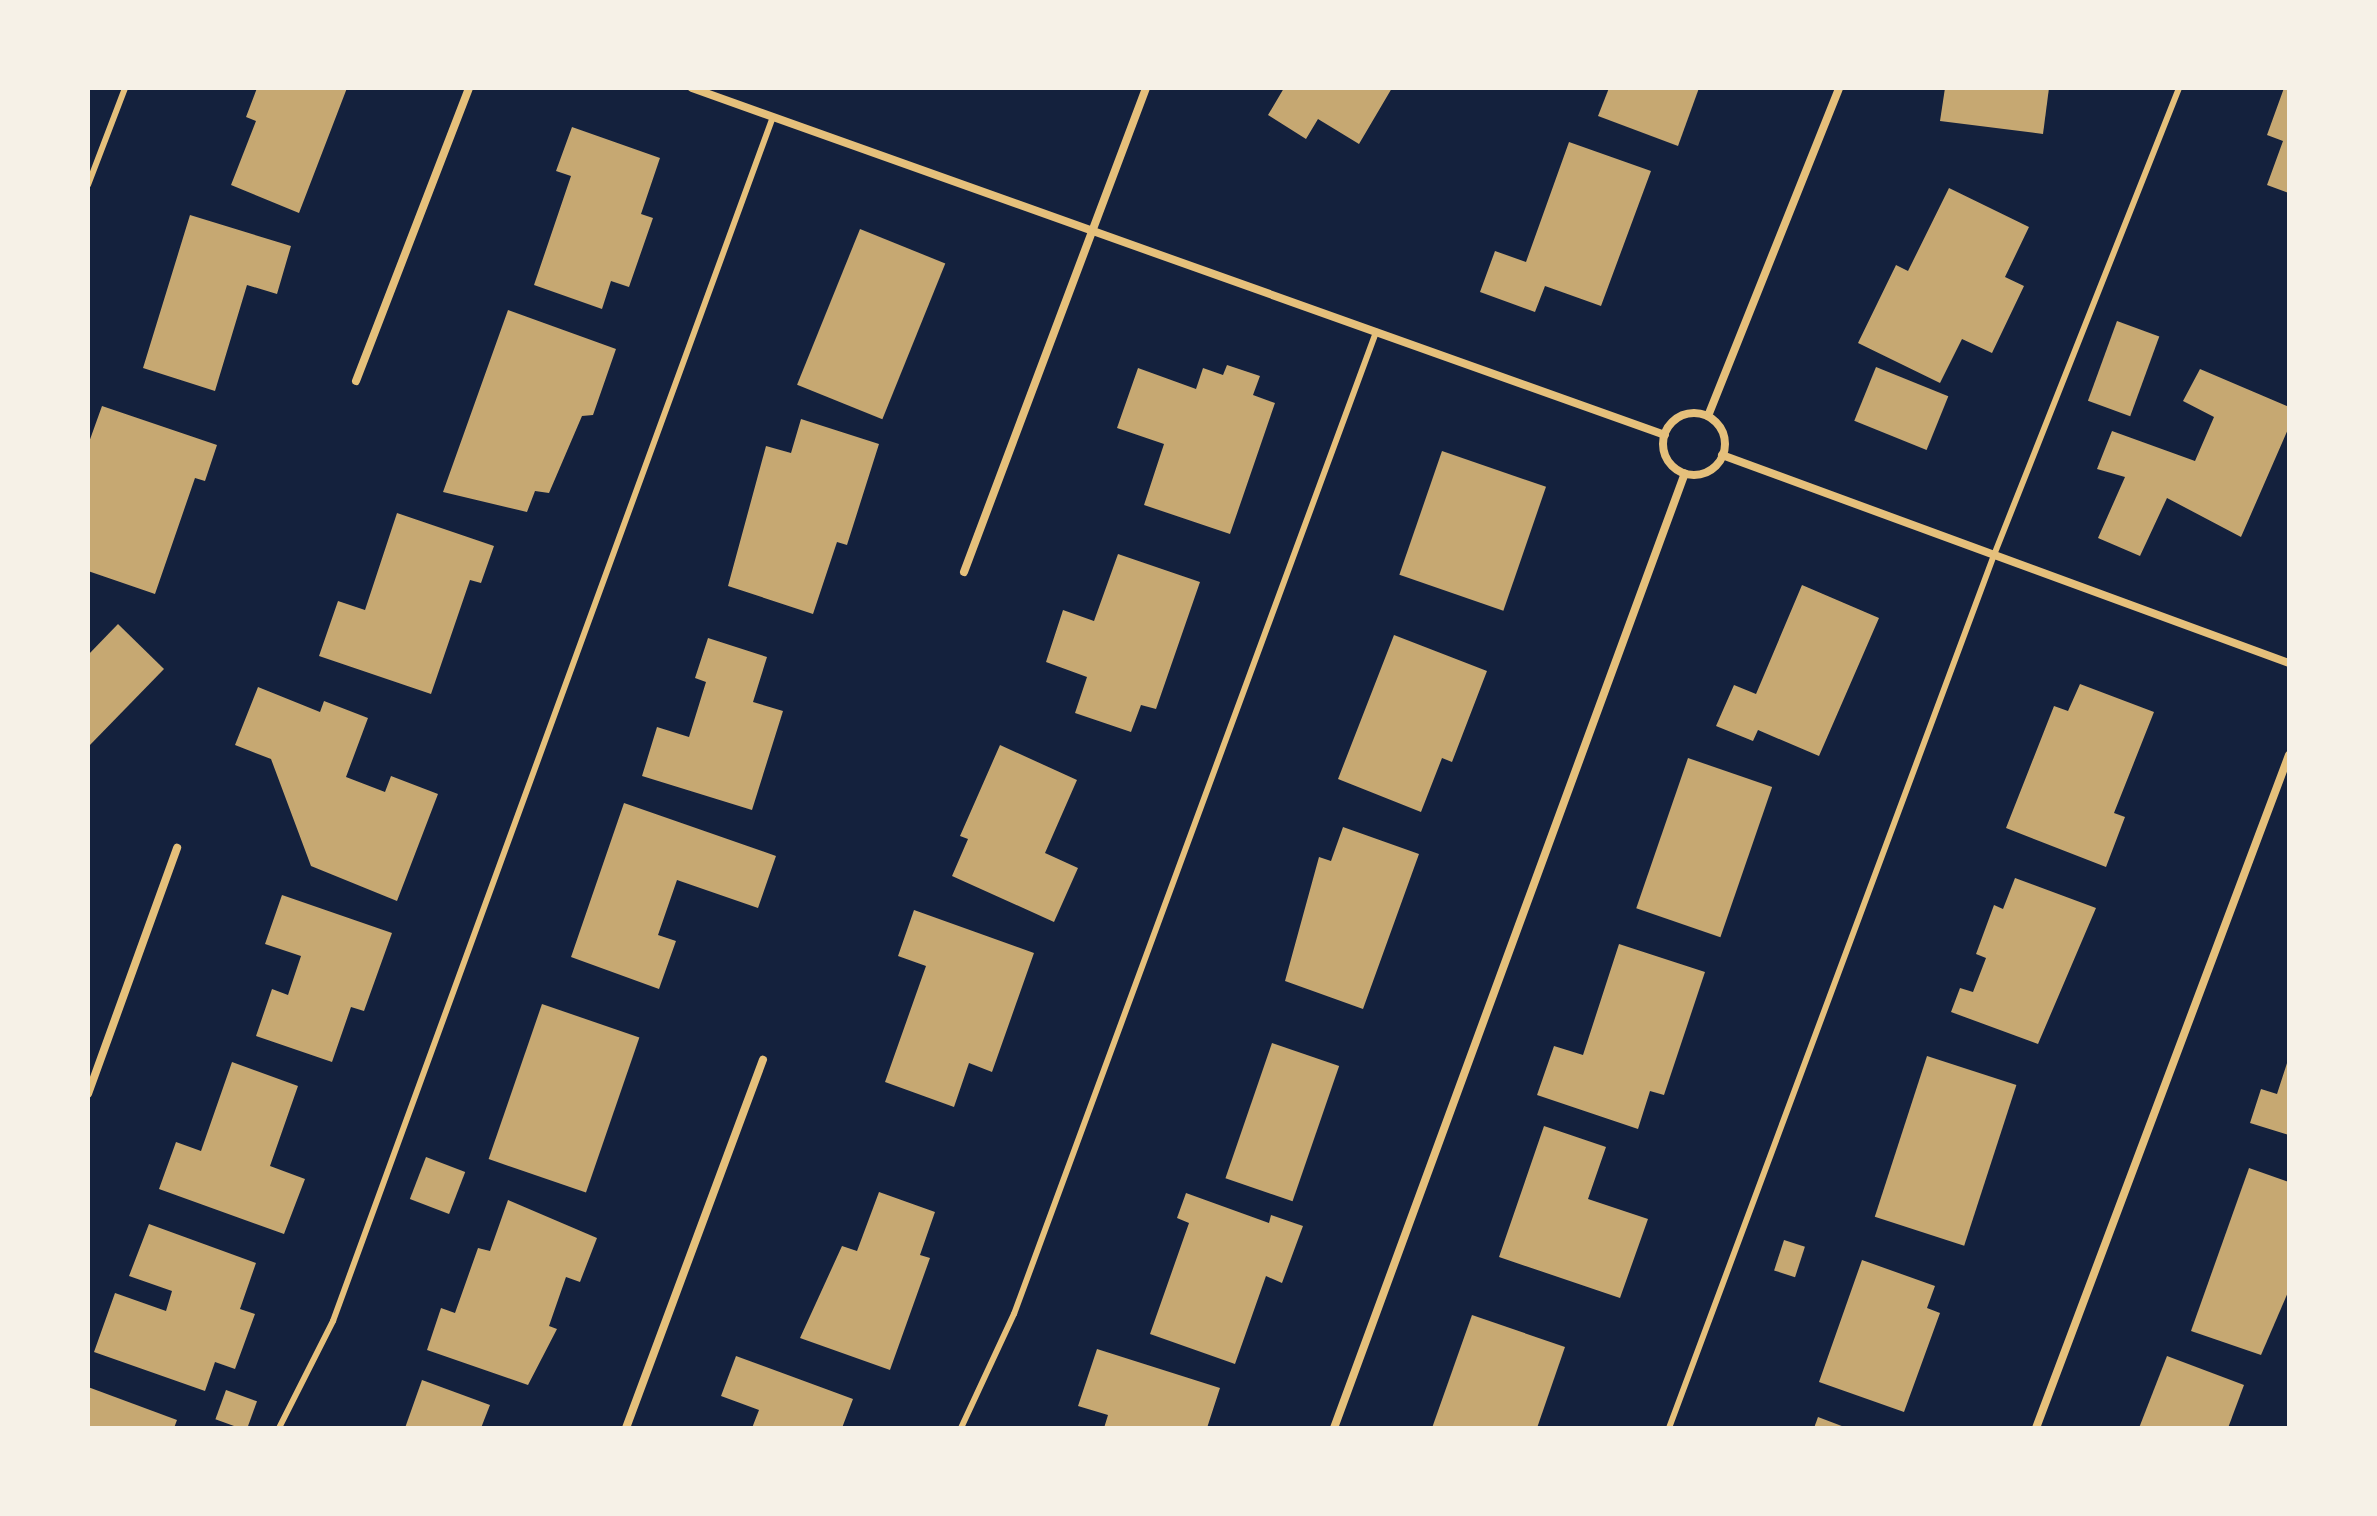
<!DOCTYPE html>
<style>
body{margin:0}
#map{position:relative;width:2377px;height:1516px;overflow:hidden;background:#14213d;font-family:"DM Sans",sans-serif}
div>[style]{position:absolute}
.building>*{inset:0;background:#c6a872;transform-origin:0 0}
.service>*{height:6px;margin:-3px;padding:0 3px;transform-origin:3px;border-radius:3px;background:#e5c07b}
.minor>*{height:8px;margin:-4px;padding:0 4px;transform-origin:4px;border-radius:4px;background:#e5c07b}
.minor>.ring{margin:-4px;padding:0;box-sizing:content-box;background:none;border:8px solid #e5c07b;border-radius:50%}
span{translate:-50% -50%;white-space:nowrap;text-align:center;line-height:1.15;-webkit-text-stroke:8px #f6f1e7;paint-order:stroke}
.frame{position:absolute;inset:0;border:90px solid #f6f1e7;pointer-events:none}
</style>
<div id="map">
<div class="building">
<i style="clip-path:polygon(257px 88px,347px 88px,299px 213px,231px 185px,256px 121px,246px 117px)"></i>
<i style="clip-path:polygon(1284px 88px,1392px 88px,1359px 144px,1318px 119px,1306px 139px,1268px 115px)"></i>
<i style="clip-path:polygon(1609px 88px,1699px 88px,1678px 146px,1598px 116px)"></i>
<i style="clip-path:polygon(1945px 88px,2049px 88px,2043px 134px,1940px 121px)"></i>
<i style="clip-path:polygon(2284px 88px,2289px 88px,2289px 193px,2267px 185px,2283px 141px,2267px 135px)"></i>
<i style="clip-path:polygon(572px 127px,660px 158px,641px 214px,653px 218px,629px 287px,611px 281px,602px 309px,534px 285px,571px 176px,556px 171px)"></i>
<i style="clip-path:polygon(1569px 142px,1651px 171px,1601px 306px,1545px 286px,1535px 312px,1480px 292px,1495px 251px,1526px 262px)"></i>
<i style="clip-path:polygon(1949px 188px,2029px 227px,2005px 277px,2024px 286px,1992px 353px,1962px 339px,1940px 383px,1858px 343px,1896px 265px,1908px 271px)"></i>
<i style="clip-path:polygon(190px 215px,291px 246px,277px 294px,247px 285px,215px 391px,143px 368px)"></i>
<i style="left:860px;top:229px;width:92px;height:168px;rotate:22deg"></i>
<i style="clip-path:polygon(508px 310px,616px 349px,593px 415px,582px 416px,549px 493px,535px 491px,527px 512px,443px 492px)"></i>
<i style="left:2117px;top:321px;width:45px;height:85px;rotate:20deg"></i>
<i style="clip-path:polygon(1227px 365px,1260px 376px,1253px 395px,1275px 403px,1230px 534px,1144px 505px,1164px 444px,1117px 428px,1138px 368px,1196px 389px,1203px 368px,1223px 375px)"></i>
<i style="left:1876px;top:367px;width:78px;height:58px;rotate:22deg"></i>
<i style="clip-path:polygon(2200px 369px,2289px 407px,2289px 427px,2241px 537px,2167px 498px,2140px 556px,2098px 538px,2125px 477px,2097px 469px,2112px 431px,2195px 461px,2214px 417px,2183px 401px)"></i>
<i style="clip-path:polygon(102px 406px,217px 445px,205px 481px,195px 478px,155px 594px,88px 571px,88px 445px)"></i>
<i style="clip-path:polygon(801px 419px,879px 444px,847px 545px,837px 542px,813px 614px,728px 586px,766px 446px,791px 453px)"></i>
<i style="left:1442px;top:451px;width:110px;height:131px;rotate:19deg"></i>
<i style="clip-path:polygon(397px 513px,494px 546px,481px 583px,470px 580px,431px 694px,319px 656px,338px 601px,365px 610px)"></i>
<i style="clip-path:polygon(1118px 554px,1200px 582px,1156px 709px,1141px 705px,1131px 732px,1075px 713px,1087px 677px,1046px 662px,1063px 610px,1094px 621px)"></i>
<i style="clip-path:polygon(1802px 585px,1879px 618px,1819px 756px,1758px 730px,1753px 741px,1716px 726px,1734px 685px,1756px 694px)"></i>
<i style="clip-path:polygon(118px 624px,164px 669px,88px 747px,88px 655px)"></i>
<i style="clip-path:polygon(1394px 635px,1487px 671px,1452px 762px,1442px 758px,1421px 812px,1338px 779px)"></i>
<i style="clip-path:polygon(708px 638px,767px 657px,753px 702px,783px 711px,752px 810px,642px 776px,657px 727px,689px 737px,706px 682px,695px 678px)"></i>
<i style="clip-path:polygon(2080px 684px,2154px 712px,2114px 813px,2125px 817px,2106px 867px,2006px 828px,2054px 706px,2068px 711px)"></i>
<i style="clip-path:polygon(258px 687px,320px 712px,324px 701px,368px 718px,346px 777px,385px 792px,391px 776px,438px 794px,397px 901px,311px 866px,271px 759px,235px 745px)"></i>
<i style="clip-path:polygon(1000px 745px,1077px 780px,1045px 853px,1078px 868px,1054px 922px,952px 876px,968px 839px,960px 836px)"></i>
<i style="left:1688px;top:758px;width:89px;height:159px;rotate:19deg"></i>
<i style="clip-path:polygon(624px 803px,776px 856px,758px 908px,677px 880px,658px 935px,676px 941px,659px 989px,571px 957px)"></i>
<i style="clip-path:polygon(1343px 827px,1419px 854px,1363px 1009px,1285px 981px,1319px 857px,1331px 861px)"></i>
<i style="clip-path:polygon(2015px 878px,2096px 908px,2038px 1044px,1951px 1012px,1960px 988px,1973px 992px,1986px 958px,1976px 954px,1994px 905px,2003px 909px)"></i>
<i style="clip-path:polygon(282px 895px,392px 933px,364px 1011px,351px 1007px,332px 1062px,256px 1036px,272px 989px,288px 995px,301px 956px,265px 944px)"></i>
<i style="clip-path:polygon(914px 910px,1034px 953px,992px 1072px,969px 1063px,954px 1107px,885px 1082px,926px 966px,898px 956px)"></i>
<i style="clip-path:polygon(1619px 944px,1705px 972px,1664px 1095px,1650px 1091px,1638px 1129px,1537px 1095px,1554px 1046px,1583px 1055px)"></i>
<i style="left:542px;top:1004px;width:103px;height:164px;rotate:19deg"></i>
<i style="left:1272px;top:1043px;width:71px;height:143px;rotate:19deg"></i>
<i style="left:1927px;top:1056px;width:94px;height:169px;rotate:18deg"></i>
<i style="clip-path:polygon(2289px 1057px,2289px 1135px,2250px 1123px,2261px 1089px,2277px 1094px)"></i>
<i style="clip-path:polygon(232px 1062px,298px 1086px,270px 1166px,305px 1179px,284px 1234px,159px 1189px,176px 1142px,201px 1151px)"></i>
<i style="clip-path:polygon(1544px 1126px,1606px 1147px,1588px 1199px,1648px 1219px,1620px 1298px,1499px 1257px)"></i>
<i style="left:426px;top:1157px;width:42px;height:45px;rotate:21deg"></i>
<i style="clip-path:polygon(2249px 1168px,2289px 1182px,2289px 1290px,2261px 1355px,2191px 1331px)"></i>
<i style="clip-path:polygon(879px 1192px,935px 1212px,920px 1255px,930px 1258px,890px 1370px,800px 1338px,842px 1246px,857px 1251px)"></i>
<i style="clip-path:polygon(1186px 1193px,1269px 1223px,1271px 1215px,1303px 1226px,1282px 1283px,1266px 1276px,1235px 1364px,1150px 1334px,1189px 1223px,1177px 1218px)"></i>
<i style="clip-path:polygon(508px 1200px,597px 1238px,580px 1282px,566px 1277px,549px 1326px,557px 1329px,528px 1385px,427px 1350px,441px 1308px,455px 1313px,478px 1248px,490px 1251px)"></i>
<i style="clip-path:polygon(149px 1224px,256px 1263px,240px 1309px,255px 1314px,235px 1369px,215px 1362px,205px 1391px,94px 1352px,115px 1293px,166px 1311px,172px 1291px,129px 1276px)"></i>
<i style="left:1784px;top:1240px;width:22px;height:32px;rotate:18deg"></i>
<i style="clip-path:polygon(1862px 1260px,1935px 1286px,1927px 1308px,1940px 1313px,1904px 1412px,1819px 1382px)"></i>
<i style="clip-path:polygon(1472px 1315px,1565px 1347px,1537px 1428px,1432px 1428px)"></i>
<i style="clip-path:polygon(1097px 1349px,1220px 1388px,1207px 1428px,1104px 1428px,1108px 1415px,1078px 1406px)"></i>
<i style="clip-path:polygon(736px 1356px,853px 1399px,842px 1428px,752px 1428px,759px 1410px,721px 1396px)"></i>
<i style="clip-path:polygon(2167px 1356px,2244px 1385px,2228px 1428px,2139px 1428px)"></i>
<i style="clip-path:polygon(422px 1380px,490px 1405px,481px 1428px,405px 1428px)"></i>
<i style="clip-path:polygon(88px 1387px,177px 1420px,174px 1428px,88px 1428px)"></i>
<i style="left:226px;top:1390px;width:33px;height:31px;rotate:20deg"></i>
<i style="clip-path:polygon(1818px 1417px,1847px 1428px,1814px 1428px)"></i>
</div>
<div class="service">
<i style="left:88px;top:185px;width:104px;rotate:-69.1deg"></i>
<i style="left:279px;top:1428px;width:120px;rotate:-63.2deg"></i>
<i style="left:333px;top:1321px;width:1282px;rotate:-69.93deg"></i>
<i style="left:961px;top:1428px;width:126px;rotate:-65.1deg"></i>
<i style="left:1014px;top:1314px;width:1047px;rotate:-69.76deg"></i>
<i style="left:1669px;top:1428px;width:932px;rotate:-69.58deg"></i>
<i style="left:1994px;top:555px;width:502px;rotate:-68.39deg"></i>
</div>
<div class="minor">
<i style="left:692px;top:88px;width:1033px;rotate:19.63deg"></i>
<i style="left:356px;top:381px;width:314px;rotate:-68.9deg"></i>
<i class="ring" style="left:1663px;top:413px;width:54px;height:54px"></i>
<i style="left:1708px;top:416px;width:353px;rotate:-68.2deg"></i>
<i style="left:1722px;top:455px;width:604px;rotate:20.15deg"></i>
<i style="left:964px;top:572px;width:517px;rotate:-69.39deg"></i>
<i style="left:88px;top:1094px;width:262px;rotate:-70.1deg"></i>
<i style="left:626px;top:1428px;width:393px;rotate:-69.6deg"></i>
<i style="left:1334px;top:1428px;width:1017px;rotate:-69.82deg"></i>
<i style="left:2036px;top:1428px;width:719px;rotate:-69.4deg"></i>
</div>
<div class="frame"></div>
</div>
